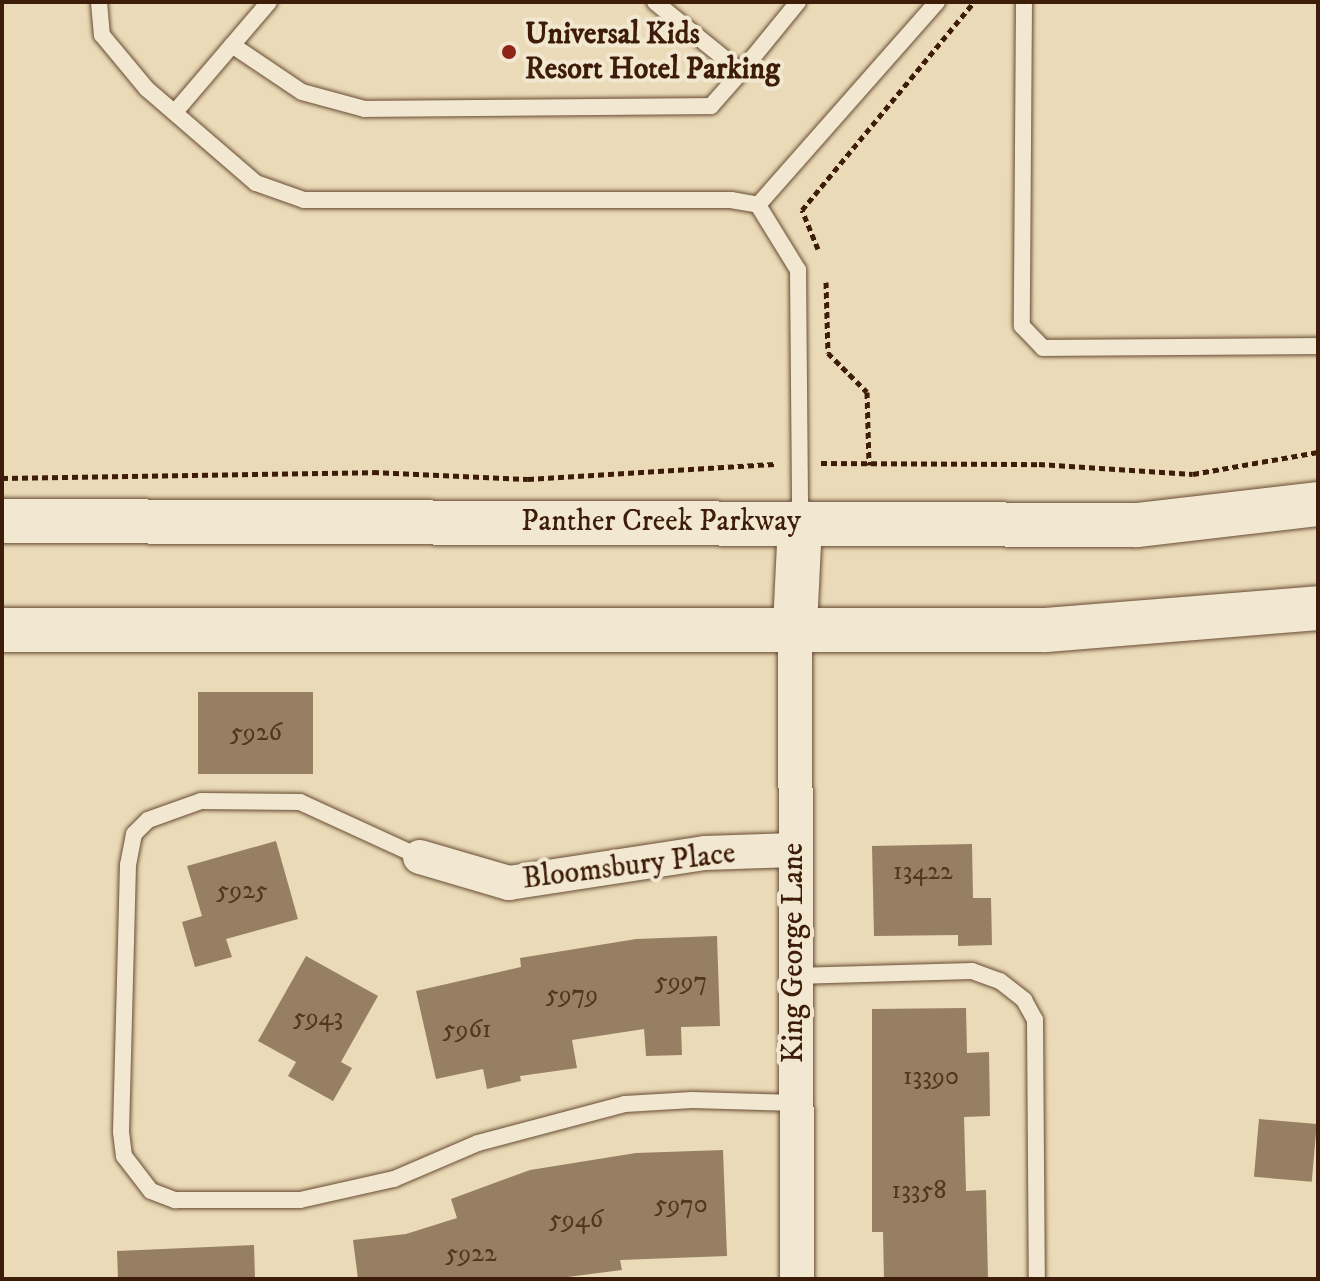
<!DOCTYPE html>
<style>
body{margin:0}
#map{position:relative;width:1320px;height:1281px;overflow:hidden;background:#ebdab7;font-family:"IM FELL DW Pica",serif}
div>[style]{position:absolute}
.building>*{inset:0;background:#977f63;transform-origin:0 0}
.path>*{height:5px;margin-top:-2.5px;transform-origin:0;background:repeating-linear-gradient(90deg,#3d1c09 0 6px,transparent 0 10px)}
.roads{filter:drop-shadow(0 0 2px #684c34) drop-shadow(0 0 2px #684c34)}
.lane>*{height:16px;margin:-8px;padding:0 8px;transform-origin:8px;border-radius:8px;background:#f2e7d0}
.street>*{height:34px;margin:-17px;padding:0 17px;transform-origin:17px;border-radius:17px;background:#f2e7d0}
.secondary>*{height:44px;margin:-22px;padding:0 22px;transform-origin:22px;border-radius:22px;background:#f2e7d0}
.dots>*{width:22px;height:22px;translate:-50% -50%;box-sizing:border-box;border:4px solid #f2e7d0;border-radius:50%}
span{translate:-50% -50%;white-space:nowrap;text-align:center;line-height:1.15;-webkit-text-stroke:8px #f2e7d0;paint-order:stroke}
.number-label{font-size:26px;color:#543520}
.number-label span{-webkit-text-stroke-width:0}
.poi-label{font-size:30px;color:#3d1c09;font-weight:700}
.left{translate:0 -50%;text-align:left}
.street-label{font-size:30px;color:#3d1c09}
.frame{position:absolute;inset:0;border:4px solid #3d1c09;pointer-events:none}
</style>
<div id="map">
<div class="building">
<i style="left:198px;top:692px;width:115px;height:82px"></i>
<i style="clip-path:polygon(276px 841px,298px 919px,226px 939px,232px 957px,195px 967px,182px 922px,202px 916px,187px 866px)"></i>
<i style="clip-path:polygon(972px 844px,973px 898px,991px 898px,992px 945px,958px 946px,958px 935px,874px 936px,872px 846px)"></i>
<i style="clip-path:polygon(717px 936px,720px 1026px,681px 1027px,682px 1055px,646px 1056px,644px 1029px,572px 1040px,577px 1068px,520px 1076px,521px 1081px,487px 1089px,483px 1069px,436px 1079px,416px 991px,521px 967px,520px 958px,636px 939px)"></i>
<i style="clip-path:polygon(306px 956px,378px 996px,341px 1062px,352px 1068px,333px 1101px,288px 1076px,296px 1062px,258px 1041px)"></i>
<i style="clip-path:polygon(966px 1008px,967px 1053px,989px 1052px,990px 1116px,964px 1117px,966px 1191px,986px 1190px,988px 1279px,884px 1279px,883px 1232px,872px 1232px,872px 1009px)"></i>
<i style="left:1259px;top:1119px;width:58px;height:58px;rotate:5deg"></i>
<i style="clip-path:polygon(723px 1150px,727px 1256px,620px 1260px,622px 1270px,552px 1279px,358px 1279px,353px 1240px,406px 1234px,457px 1218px,451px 1199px,530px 1170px,636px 1153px)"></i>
<i style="clip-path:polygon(254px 1245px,255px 1279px,118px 1279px,117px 1251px)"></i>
</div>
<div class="path">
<i style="left:818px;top:249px;width:42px;rotate:-112.3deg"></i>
<i style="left:802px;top:210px;width:270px;rotate:-50.4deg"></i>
<i style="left:826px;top:282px;width:71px;rotate:88.4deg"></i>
<i style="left:828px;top:353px;width:55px;rotate:45deg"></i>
<i style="left:867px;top:392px;width:73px;rotate:88.4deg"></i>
<i style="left:821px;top:463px;width:218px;rotate:0.3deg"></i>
<i style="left:1039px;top:464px;width:154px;rotate:3.7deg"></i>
<i style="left:1193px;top:474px;width:127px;rotate:-10deg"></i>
<i style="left:2px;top:478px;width:371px;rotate:-0.9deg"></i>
<i style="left:373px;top:472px;width:155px;rotate:2.6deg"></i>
<i style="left:528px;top:479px;width:247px;rotate:-3.5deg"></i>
</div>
<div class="roads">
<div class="lane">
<i style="left:99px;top:2px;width:33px;rotate:85deg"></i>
<i style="left:102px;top:35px;width:70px;rotate:50.2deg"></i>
<i style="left:147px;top:89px;width:144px;rotate:40.8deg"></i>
<i style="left:256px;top:183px;width:51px;rotate:19.5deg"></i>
<i style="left:304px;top:200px;width:427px"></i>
<i style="left:731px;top:200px;width:27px;rotate:10deg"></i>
<i style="left:758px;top:205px;width:76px;rotate:58.4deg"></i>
<i style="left:798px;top:270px;width:249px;rotate:89.5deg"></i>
<i style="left:655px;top:2px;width:111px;rotate:39.1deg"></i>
<i style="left:741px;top:72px;width:90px;rotate:-50.8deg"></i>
<i style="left:1024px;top:2px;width:324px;rotate:90.4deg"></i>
<i style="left:1022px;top:326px;width:30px;rotate:46deg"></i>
<i style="left:1043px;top:348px;width:275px;rotate:-0.4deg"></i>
<i style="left:232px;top:45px;width:84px;rotate:33.9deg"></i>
<i style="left:302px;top:92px;width:65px;rotate:15.1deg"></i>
<i style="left:365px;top:109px;width:346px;rotate:-0.5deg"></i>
<i style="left:711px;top:106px;width:45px;rotate:-48.6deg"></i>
<i style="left:175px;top:112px;width:145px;rotate:-49.5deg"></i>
<i style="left:758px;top:205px;width:271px;rotate:-48.6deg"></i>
<i style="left:420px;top:857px;width:132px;rotate:-155.4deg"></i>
<i style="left:300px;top:802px;width:99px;rotate:-179.4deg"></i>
<i style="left:201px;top:801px;width:56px;rotate:160.3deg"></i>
<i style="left:148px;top:820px;width:20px;rotate:135deg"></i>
<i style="left:134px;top:834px;width:32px;rotate:101deg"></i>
<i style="left:128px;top:865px;width:267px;rotate:91.5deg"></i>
<i style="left:121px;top:1132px;width:24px;rotate:83deg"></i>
<i style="left:124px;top:1156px;width:44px;rotate:52.4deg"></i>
<i style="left:151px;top:1191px;width:26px;rotate:21deg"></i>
<i style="left:175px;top:1200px;width:125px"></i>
<i style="left:300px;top:1200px;width:96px;rotate:-12.6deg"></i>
<i style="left:394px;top:1179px;width:91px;rotate:-23.2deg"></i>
<i style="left:478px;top:1143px;width:152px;rotate:-14.9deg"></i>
<i style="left:625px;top:1104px;width:67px;rotate:-3.4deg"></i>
<i style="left:692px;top:1100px;width:104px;rotate:1.7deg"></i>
<i style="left:794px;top:976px;width:178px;rotate:-1.6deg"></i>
<i style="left:972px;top:971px;width:30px;rotate:20deg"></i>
<i style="left:1000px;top:981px;width:31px;rotate:38deg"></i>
<i style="left:1024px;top:1000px;width:23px;rotate:61deg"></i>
<i style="left:1035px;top:1020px;width:259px;rotate:89.6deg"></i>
</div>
<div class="street">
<i style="left:795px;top:626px;width:653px;rotate:89.82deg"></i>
<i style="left:420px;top:857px;width:93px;rotate:16.3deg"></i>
<i style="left:509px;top:883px;width:198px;rotate:-8.7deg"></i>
<i style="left:705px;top:853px;width:89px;rotate:-1.9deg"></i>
</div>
<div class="secondary">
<i style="left:2px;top:521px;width:1135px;rotate:0.2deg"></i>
<i style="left:1137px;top:525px;width:182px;rotate:-6.6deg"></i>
<i style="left:795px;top:626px;width:104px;rotate:-87.2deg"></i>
<i style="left:2px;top:630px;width:1044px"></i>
<i style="left:1046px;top:630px;width:273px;rotate:-4.6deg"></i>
</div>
</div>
<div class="dots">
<i style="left:509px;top:52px;background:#8f2418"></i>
</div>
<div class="number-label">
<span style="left:256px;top:733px">5926</span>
<span style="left:923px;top:872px">13422</span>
<span style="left:242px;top:891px">5925</span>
<span style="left:681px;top:982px">5997</span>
<span style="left:572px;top:995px">5979</span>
<span style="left:318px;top:1018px">5943</span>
<span style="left:467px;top:1030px">5961</span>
<span style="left:931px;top:1077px">13390</span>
<span style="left:919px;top:1191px">13358</span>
<span style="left:681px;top:1205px">5970</span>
<span style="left:576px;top:1220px">5946</span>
<span style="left:471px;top:1254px">5922</span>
</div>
<div class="poi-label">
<span class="left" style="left:525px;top:52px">Universal Kids<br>Resort Hotel Parking</span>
</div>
<div class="street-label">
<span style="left:661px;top:522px">Panther Creek Parkway</span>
<span style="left:629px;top:867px;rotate:-7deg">Bloomsbury Place</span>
<span style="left:794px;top:953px;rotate:-90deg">King George Lane</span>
</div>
<div class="frame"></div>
</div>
